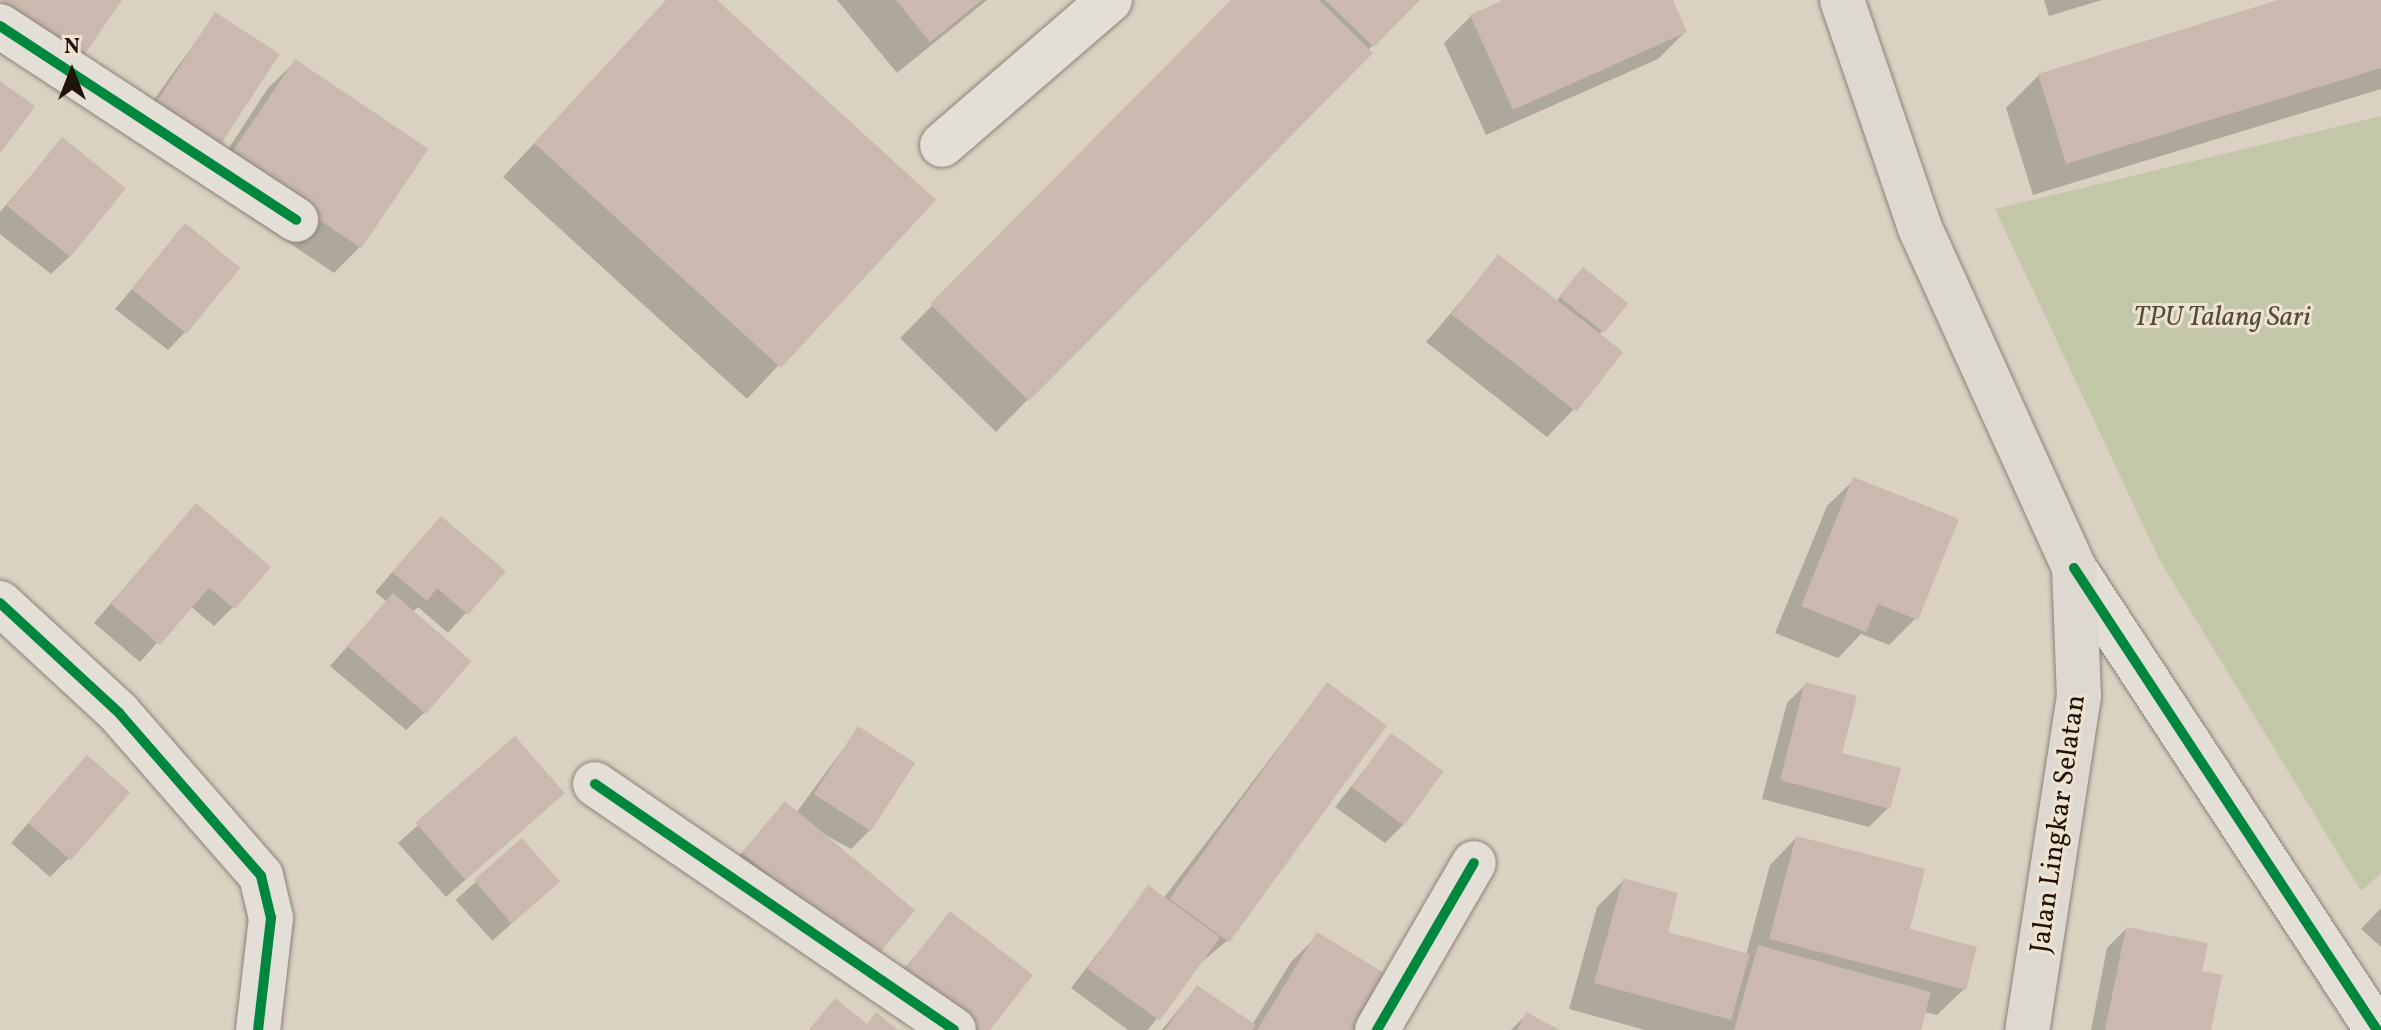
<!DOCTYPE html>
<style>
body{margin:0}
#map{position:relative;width:2381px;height:1030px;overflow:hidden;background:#dad1c2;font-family:Vollkorn,serif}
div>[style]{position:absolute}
.green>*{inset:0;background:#c3c6a8}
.shadow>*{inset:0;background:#0003;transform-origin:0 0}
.building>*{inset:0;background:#cbb8af;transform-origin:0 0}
.roads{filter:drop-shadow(0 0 2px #8a837a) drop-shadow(0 0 2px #8a837a)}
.minor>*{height:44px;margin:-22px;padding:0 22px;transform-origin:22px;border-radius:22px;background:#e3ded6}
.highway>*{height:44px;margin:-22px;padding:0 22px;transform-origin:22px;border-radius:22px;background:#ded9d0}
.cycleway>*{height:10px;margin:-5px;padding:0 5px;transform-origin:5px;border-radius:5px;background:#00873e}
span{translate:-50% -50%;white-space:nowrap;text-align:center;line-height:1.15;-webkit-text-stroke:6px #eee2d1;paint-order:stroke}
.park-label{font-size:28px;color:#534e3a;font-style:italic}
.street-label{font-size:28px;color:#20130a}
.north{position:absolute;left:32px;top:32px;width:80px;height:80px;-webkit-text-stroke:6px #eee2d1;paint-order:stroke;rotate:0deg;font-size:22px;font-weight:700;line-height:32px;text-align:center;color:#20130a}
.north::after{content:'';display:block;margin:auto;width:28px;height:36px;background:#20130a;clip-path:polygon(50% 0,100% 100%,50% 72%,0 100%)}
</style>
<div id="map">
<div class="green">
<i style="clip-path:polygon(2381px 116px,2381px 873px,2361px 891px,2160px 561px,1995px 209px)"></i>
</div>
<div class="shadow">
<i style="clip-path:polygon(667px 0,714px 0,934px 200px,747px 399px,503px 177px)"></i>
<i style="clip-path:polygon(837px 0,987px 0,897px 73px)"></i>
<i style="clip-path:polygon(1234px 0,1417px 0,996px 432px,900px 338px)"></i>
<i style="clip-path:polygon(1508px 0,1671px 0,1685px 32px,1658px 59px,1486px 135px,1444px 43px,1471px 16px)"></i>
<i style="clip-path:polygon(2044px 0,2102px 0,2049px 16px)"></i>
<i style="clip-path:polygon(2285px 0,2381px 0,2381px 89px,2033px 195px,2006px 108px,2039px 75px)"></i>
<i style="clip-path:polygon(215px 15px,197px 163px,137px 123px)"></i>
<i style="clip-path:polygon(295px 62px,361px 246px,334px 273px,204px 186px,268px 88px)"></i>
<i style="clip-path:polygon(62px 140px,70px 256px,51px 274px,0 234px,0 212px)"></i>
<i style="clip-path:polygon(185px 226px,186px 331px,168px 350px,115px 309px)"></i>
<i style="clip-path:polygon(1499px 257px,1556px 302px,1574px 279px,1625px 304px,1599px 335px,1573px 410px,1547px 437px,1426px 342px)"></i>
<i style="clip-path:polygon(1854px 480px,1916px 618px,1889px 645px,1861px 634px,1838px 658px,1775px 633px,1827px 506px)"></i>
<i style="clip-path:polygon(178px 525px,233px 607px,214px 626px,190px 606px,140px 662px,94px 623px)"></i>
<i style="clip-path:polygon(422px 538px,503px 571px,448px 633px,418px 607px,412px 613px,425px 712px,406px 730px,330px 666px,387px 602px,375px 592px)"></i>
<i style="clip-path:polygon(1327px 684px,1228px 940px,1198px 965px,1148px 1030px,1128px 1030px,1071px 988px,1148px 888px,1163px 899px)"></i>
<i style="clip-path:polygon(1806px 684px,1840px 755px,1888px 808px,1869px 827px,1762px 799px,1787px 703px)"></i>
<i style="clip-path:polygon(858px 729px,870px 830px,851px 849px,818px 831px,872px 959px,725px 872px,785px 804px,796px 813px)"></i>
<i style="clip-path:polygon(1391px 736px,1404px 824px,1385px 843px,1335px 807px)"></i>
<i style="clip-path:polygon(515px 739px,543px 811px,446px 897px,398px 843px)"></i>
<i style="clip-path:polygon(69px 776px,69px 858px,50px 877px,11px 843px)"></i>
<i style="clip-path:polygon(1796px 838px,1964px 989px,1937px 1015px,1924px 1012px,1919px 1030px,1645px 1030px,1569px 1009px,1597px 907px,1624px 880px,1665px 933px,1746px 955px,1770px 865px)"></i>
<i style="left:521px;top:841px;width:55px;height:88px;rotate:48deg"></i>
<i style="clip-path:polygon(2381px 908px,2381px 947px,2361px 929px)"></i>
<i style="clip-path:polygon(950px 914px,988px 1030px,935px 1030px,885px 992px)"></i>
<i style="clip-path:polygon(2126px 929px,2200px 973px,2209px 1030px,2091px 1030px,2107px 948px)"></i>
<i style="clip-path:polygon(1318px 935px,1360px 1030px,1162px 1030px,1197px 987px,1252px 1025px,1291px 962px)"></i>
<i style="clip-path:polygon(1526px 1015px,1556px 1030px,1511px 1030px)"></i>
</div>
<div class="building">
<i style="clip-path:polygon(0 0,122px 0,80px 61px)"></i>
<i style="clip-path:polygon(666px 0,717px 0,936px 200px,781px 368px,534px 143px)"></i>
<i style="clip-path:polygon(896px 0,982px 0,930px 42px)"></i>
<i style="clip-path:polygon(1231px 0,1319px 0,1373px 53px,1029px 401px,930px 304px)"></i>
<i style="clip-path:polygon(1325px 0,1420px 0,1374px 47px)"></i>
<i style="clip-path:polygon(1503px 0,1673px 0,1687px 32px,1513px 110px,1470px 15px)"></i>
<i style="clip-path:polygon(2278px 0,2381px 0,2381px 68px,2066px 164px,2038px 74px)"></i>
<i style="left:215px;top:12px;width:77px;height:110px;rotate:33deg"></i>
<i style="left:295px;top:59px;width:161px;height:120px;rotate:34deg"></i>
<i style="clip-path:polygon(0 81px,35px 106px,0 154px)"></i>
<i style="left:62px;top:137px;width:82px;height:88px;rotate:39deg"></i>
<i style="left:185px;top:223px;width:71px;height:85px;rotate:39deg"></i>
<i style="left:1498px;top:254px;width:159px;height:76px;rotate:38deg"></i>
<i style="left:1583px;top:267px;width:58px;height:38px;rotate:39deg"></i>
<i style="clip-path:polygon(1853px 477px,1959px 519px,1918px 620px,1878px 604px,1866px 632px,1801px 606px)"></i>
<i style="clip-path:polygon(196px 503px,271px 567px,235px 609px,209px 588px,160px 645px,111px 604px)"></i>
<i style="clip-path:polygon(441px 516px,506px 571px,468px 615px,437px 588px,427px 601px,392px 572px)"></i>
<i style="left:393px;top:593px;width:104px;height:70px;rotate:41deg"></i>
<i style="left:1327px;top:682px;width:74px;height:268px;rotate:36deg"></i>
<i style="clip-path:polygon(1805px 682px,1857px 696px,1842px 753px,1901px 768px,1890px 809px,1780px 780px)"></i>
<i style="left:858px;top:726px;width:68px;height:81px;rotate:33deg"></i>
<i style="left:1391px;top:733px;width:65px;height:67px;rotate:36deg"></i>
<i style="left:515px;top:736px;width:76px;height:132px;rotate:49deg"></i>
<i style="left:87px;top:755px;width:57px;height:90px;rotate:41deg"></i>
<i style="left:785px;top:801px;width:170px;height:67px;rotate:40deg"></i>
<i style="clip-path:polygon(1796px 836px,1925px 869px,1910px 929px,1977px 947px,1966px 990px,1769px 939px)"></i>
<i style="left:522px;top:838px;width:58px;height:64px;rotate:49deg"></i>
<i style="clip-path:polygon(1623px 878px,1678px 893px,1668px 932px,1750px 954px,1731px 1020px,1594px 983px)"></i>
<i style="left:1148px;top:885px;width:89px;height:103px;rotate:36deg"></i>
<i style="clip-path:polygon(950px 911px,1033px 975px,990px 1030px,978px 1030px,903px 972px)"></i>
<i style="clip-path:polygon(2126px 927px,2208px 943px,2202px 971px,2222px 975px,2211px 1030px,2105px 1030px)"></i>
<i style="clip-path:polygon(1317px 932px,1394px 979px,1362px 1030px,1257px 1030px)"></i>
<i style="clip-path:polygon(1758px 945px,1931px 992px,1921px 1030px,1734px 1030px)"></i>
<i style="clip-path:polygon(1197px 985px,1256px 1025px,1252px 1030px,1165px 1030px)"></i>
<i style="clip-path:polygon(835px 998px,867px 1024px,876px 1012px,898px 1030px,809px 1030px)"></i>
<i style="clip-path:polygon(1526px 1012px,1560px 1030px,1517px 1030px)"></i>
</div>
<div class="roads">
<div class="minor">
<i style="left:0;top:26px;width:354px;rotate:33.2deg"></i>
<i style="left:942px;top:145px;width:222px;rotate:-40.8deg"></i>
<i style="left:2074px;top:568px;width:552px;rotate:56.74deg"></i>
<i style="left:0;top:603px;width:162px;rotate:42.7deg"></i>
<i style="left:119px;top:713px;width:216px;rotate:48.9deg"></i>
<i style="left:261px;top:876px;width:43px;rotate:76.6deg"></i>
<i style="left:271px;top:918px;width:113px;rotate:96.6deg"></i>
<i style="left:595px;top:784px;width:435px;rotate:34.4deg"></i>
<i style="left:1377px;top:1030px;width:193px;rotate:-59.9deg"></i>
</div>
<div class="highway">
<i style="left:1842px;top:0;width:241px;rotate:71.1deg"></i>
<i style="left:1920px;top:228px;width:373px;rotate:65.6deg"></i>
<i style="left:2074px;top:568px;width:128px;rotate:87.8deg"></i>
<i style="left:2079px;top:696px;width:338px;rotate:98.8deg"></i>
</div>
</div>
<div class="cycleway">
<i style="left:0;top:26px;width:354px;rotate:33.2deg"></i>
<i style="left:2074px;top:568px;width:552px;rotate:56.74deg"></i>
<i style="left:0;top:603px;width:162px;rotate:42.7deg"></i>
<i style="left:119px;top:713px;width:216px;rotate:48.9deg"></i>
<i style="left:261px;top:876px;width:43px;rotate:76.6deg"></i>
<i style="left:271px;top:918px;width:113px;rotate:96.6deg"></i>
<i style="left:595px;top:784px;width:435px;rotate:34.4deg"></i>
<i style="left:1377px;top:1030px;width:193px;rotate:-59.9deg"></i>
</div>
<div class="park-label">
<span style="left:2222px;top:318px">TPU Talang Sari</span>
</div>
<div class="street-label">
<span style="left:2059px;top:824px;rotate:-82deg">Jalan Lingkar Selatan</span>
</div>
<div class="north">N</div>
</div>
